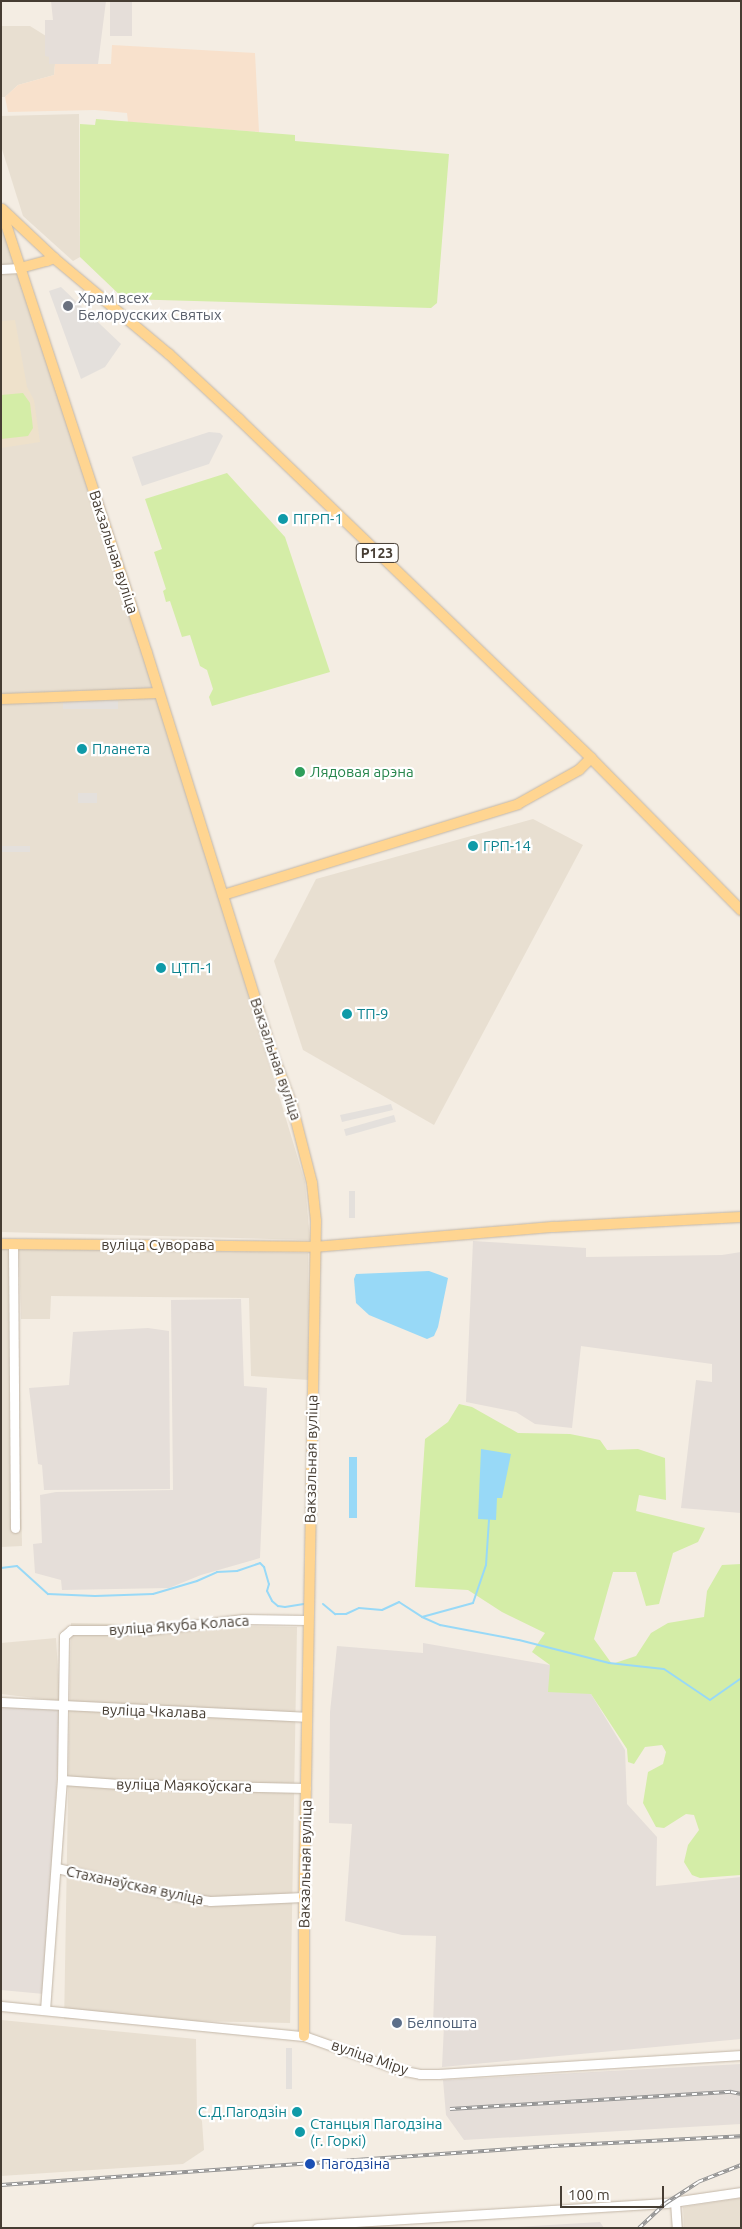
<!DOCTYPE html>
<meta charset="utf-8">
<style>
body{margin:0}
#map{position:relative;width:742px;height:2229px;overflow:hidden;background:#f4ede3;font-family:Ubuntu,sans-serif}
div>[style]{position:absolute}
.residential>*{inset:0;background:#e8dfd1;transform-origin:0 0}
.commercial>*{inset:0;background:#f8e1cc}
.industrial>*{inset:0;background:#e5ded9;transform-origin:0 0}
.education>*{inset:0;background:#eee1cb}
.green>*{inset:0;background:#d4eda7}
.parking>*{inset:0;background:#e4e0dc;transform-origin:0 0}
.water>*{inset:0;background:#98d9f7;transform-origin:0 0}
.stream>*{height:2px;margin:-1px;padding:0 1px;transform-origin:1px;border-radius:1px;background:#98d9f7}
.roads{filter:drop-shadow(0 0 1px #c3b7a8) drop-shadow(0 0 1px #c3b7a8)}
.minor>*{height:9px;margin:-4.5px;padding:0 4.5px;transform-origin:4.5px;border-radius:4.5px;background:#fff}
.major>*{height:10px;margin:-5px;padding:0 5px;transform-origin:5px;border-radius:5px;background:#ffd591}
.rail>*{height:4px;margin-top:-2px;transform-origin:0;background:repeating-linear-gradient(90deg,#fff 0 5.5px,#949494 0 11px);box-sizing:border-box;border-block:1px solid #949494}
.dots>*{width:14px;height:14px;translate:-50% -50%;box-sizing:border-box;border:2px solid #fff;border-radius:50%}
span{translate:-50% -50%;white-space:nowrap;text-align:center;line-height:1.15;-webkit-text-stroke:4.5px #fff;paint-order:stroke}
.shield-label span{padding:1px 4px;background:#fff;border:1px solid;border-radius:4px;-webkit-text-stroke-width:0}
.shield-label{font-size:14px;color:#463d33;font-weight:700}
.worship-label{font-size:15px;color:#5b616d}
.left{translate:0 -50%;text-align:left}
.culture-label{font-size:15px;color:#0d838f}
.right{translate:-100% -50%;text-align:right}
.street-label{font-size:15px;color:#463d33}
.leisure-label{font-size:15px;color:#27864d}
.service-label{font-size:15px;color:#4e5e75}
.transit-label{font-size:15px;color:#164399}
.frame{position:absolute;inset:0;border:2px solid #463d33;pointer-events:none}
.scale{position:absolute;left:560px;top:2186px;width:104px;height:22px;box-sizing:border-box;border:2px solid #463d33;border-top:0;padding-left:6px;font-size:15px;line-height:18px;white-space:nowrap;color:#463d33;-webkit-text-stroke:4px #fff;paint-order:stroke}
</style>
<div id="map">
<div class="residential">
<i style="clip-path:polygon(1px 26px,30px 26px,46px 36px,45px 56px,49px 56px,49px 64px,55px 64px,54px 75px,18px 85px,5px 97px,1px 97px)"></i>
<i style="clip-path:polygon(79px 114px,80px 257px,73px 261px,23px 216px,1px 146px,1px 116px)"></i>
<i style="clip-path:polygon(1px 217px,125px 584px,305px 1182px,310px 1240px,1px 1232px)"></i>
<i style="clip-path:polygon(533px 819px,583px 845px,434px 1125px,303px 1050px,274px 961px,316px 879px)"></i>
<i style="clip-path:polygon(17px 1247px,22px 1546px,1px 1547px,1px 1248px)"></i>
<i style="clip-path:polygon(19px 1248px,308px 1253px,309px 1380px,251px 1376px,249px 1298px,51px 1296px,50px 1319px,21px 1319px)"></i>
<i style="left:297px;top:1627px;width:396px;height:226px;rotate:91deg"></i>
<i style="clip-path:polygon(56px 1638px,60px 1701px,1px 1694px,1px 1643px)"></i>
<i style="clip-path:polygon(1px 2020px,196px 2039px,197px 2113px,202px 2121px,204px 2150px,183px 2164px,1px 2176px)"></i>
<i style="clip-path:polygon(741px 2198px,741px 2228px,684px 2228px,683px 2207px)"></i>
</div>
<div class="commercial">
<i style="clip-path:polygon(112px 45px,255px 53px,259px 132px,128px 122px,127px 113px,95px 110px,8px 112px,5px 97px,18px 85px,54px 75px,55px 64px,111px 64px)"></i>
</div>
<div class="industrial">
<i style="clip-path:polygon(51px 1px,106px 1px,98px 64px,49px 64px,49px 57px,45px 56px,45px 20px,53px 20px)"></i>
<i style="left:110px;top:1px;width:22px;height:35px"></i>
<i style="clip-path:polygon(473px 1241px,586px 1248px,586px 1257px,722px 1255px,741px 1252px,741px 1513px,681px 1508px,696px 1380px,712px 1382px,712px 1364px,581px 1346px,572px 1428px,535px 1424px,516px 1412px,466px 1402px)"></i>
<i style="clip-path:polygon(241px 1299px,244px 1386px,267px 1388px,260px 1558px,201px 1575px,169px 1588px,62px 1590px,61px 1580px,35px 1573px,33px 1544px,42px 1543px,40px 1495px,56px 1492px,173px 1490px,171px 1300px)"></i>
<i style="clip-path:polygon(148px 1328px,169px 1331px,170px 1489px,44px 1490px,42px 1465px,38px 1464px,29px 1388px,69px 1385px,73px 1332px)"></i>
<i style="clip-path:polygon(423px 1643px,550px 1665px,591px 1694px,625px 1750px,627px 1804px,657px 1837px,656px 1886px,741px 1877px,741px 2039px,442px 2067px,444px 2026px,433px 2025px,436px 1936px,402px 1935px,345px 1921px,352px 1824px,329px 1823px,330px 1712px,337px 1646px,423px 1653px)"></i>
<i style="clip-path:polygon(1px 1706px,61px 1709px,44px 1994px,1px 1990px)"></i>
<i style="clip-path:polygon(741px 2064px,741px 2124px,464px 2140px,446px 2115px,443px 2080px)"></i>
<i style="clip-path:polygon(600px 2222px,604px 2228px,499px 2228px)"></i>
</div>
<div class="education">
<i style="clip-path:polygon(15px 320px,27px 387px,34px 400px,40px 442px,1px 448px,1px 321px)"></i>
</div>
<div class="green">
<i style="clip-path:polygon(96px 119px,295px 135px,295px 141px,449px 154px,437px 303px,431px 308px,124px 299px,80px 257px,80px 124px,95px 125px)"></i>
<i style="clip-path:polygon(23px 393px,30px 403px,33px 428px,28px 436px,1px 439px,1px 395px)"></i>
<i style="clip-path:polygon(227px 473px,285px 537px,330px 672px,212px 706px,209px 697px,213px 689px,207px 670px,200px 666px,190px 635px,182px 637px,170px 601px,166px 602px,163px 591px,166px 589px,154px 552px,162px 549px,145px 499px)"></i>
<i style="clip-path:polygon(459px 1404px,472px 1407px,518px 1433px,570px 1434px,600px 1440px,607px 1450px,638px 1449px,665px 1458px,666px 1500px,639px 1495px,636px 1511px,705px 1528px,698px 1542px,673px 1553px,659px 1604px,646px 1606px,636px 1572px,613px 1572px,594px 1639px,612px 1664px,636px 1656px,651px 1633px,668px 1623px,704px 1617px,707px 1591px,722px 1565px,741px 1564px,741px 1875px,700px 1878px,692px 1875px,684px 1862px,688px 1845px,699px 1830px,694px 1815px,686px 1814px,664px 1828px,656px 1827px,643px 1803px,648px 1772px,663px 1764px,666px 1752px,662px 1745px,645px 1747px,634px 1764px,628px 1762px,627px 1749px,591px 1694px,548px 1692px,550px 1665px,532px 1652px,545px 1633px,502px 1612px,468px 1590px,415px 1587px,425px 1439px,448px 1422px)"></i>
</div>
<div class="parking">
<i style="clip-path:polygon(61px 287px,121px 344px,105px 367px,81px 379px,49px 291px)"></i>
<i style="clip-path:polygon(209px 432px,220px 433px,223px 436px,209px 464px,142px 486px,132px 457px)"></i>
<i style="left:118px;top:701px;width:8px;height:55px;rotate:90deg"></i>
<i style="left:78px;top:793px;width:19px;height:10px"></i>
<i style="left:1px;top:846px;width:29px;height:6px"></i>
<i style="clip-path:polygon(391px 1104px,393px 1110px,342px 1122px,340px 1115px)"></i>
<i style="left:394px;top:1115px;width:7px;height:52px;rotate:74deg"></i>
<i style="left:349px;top:1191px;width:6px;height:27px"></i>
<i style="left:286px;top:2048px;width:6px;height:41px"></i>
</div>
<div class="water">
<i style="clip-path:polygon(429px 1271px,448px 1278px,438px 1327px,434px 1336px,427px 1339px,369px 1315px,356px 1303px,354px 1279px,356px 1274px)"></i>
<i style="clip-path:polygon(481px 1449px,511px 1454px,502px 1498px,497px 1498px,496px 1520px,478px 1519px)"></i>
<i style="left:349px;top:1457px;width:8px;height:61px"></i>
</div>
<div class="stream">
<i style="left:1px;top:1568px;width:16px;rotate:-7deg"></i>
<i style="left:17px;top:1566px;width:42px;rotate:42.1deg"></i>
<i style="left:48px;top:1594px;width:47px;rotate:2.4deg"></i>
<i style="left:95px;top:1596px;width:58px;rotate:-2deg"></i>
<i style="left:153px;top:1594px;width:46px;rotate:-16.5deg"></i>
<i style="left:197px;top:1581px;width:22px;rotate:-24deg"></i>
<i style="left:217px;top:1572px;width:20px;rotate:-3deg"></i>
<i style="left:237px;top:1571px;width:24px;rotate:-19deg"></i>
<i style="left:260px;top:1563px;width:6px;rotate:45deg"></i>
<i style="left:264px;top:1567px;width:18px;rotate:74deg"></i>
<i style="left:269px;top:1584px;width:7px;rotate:106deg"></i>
<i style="left:267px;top:1591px;width:11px;rotate:63deg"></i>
<i style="left:272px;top:1601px;width:8px;rotate:40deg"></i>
<i style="left:278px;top:1606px;width:7px;rotate:8deg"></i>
<i style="left:285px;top:1607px;width:19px;rotate:-9deg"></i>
<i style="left:323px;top:1604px;width:16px;rotate:40deg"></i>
<i style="left:335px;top:1614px;width:11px"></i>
<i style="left:346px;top:1614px;width:14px;rotate:-25deg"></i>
<i style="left:359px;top:1608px;width:23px;rotate:5deg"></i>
<i style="left:382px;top:1610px;width:19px;rotate:-25deg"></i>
<i style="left:399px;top:1602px;width:27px;rotate:33deg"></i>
<i style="left:422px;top:1617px;width:20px;rotate:24deg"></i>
<i style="left:440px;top:1625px;width:80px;rotate:10.8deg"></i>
<i style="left:519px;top:1640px;width:93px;rotate:14.3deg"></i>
<i style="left:609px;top:1663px;width:55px;rotate:6.2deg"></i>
<i style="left:664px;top:1669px;width:55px;rotate:34deg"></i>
<i style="left:710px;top:1700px;width:38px;rotate:-35deg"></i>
<i style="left:422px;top:1617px;width:53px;rotate:-15.4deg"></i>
<i style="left:473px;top:1603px;width:40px;rotate:-71.1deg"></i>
<i style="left:486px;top:1565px;width:45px;rotate:-86.2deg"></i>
</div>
<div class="roads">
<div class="minor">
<i style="left:1px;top:269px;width:19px;rotate:-3deg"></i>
<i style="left:13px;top:1244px;width:284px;rotate:89.6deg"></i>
<i style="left:1px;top:1702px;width:305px;rotate:2.8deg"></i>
<i style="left:62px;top:1780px;width:57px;rotate:4deg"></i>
<i style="left:119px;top:1784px;width:187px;rotate:1.2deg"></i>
<i style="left:57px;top:1868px;width:121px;rotate:13.3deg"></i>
<i style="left:175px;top:1896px;width:35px;rotate:8deg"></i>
<i style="left:210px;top:1901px;width:94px;rotate:-2.4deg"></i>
<i style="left:1px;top:2006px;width:304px;rotate:5.7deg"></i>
<i style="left:304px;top:2036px;width:102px;rotate:19.5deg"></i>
<i style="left:400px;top:2070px;width:20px;rotate:11deg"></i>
<i style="left:420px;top:2074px;width:18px"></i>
<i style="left:438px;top:2074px;width:304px;rotate:-3.6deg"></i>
<i style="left:45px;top:2010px;width:231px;rotate:-85.8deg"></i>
<i style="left:62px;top:1780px;width:144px;rotate:-89.2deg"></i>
<i style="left:64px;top:1636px;width:9px;rotate:-41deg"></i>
<i style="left:71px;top:1630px;width:77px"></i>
<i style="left:148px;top:1630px;width:96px;rotate:-6.6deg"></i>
<i style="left:243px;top:1619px;width:65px;rotate:0.9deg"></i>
<i style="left:675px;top:2202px;width:26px;rotate:86deg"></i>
<i style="left:257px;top:2228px;width:410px;rotate:-3.5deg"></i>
<i style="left:666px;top:2203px;width:76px;rotate:-8.3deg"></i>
</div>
<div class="major">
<i style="left:1px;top:209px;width:467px;rotate:71.8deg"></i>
<i style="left:147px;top:653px;width:418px;rotate:72.6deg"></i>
<i style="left:272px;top:1052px;width:57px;rotate:69.3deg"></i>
<i style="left:292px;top:1105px;width:81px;rotate:75.6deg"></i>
<i style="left:312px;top:1183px;width:38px;rotate:84deg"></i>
<i style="left:316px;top:1221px;width:676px;rotate:91.02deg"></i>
<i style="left:304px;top:1897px;width:139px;rotate:90deg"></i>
<i style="left:2px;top:209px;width:71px;rotate:43.3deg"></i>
<i style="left:54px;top:258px;width:150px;rotate:39.9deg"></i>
<i style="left:169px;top:354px;width:96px;rotate:42.9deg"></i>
<i style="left:239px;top:419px;width:489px;rotate:43.9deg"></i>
<i style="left:591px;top:758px;width:214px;rotate:45.4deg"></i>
<i style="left:20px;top:268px;width:28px;rotate:-15deg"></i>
<i style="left:47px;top:261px;width:8px;rotate:-23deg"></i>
<i style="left:1px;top:699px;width:158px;rotate:-2.2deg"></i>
<i style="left:223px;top:895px;width:309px;rotate:-17.1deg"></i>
<i style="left:518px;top:804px;width:70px;rotate:-29.1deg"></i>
<i style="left:579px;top:770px;width:17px;rotate:-45deg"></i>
<i style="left:1px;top:1244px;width:313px;rotate:0.5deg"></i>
<i style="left:314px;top:1247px;width:241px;rotate:-4.8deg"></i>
<i style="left:554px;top:1227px;width:187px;rotate:-3.1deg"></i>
</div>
</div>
<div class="rail">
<i style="left:450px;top:2109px;width:282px;rotate:-3.5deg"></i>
<i style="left:731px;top:2092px;width:10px;rotate:11deg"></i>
<i style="left:1px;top:2185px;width:553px;rotate:-4.04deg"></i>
<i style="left:553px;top:2146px;width:188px;rotate:-3deg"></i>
<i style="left:639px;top:2228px;width:37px;rotate:-43deg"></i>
<i style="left:666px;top:2203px;width:38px;rotate:-33deg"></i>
<i style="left:698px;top:2182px;width:46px;rotate:-21.6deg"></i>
</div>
<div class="dots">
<i style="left:68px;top:306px;background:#6b7280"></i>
<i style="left:283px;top:519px;background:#0f9aa8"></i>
<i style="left:82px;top:749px;background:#0f9aa8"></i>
<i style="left:300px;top:772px;background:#2e9e5b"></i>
<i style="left:473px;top:846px;background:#0f9aa8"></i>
<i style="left:161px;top:968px;background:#0f9aa8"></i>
<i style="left:347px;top:1014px;background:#0f9aa8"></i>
<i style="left:397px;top:2023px;background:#5c6f8a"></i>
<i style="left:297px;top:2112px;background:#0f9aa8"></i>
<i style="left:300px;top:2132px;background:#0f9aa8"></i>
<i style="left:310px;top:2164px;background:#1a4fb4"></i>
</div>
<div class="shield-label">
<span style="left:377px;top:553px">Р123</span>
</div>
<div class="worship-label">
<span class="left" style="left:78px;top:306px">Храм всех<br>Белорусских Святых</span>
</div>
<div class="culture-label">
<span class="left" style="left:293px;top:519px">ПГРП-1</span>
<span class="left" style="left:92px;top:749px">Планета</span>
<span class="left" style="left:483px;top:846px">ГРП-14</span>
<span class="left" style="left:171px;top:968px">ЦТП-1</span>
<span class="left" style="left:357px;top:1014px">ТП-9</span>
<span class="right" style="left:287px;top:2112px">С.Д.Пагодзін</span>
<span class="left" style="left:310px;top:2132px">Станцыя Пагодзіна<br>(г. Горкі)</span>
</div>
<div class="street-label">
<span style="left:114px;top:552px;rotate:72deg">Вакзальная вуліца</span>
<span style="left:276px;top:1059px;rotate:71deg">Вакзальная вуліца</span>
<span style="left:158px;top:1245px">вуліца Суворава</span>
<span style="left:311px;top:1459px;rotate:-89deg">Вакзальная вуліца</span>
<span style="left:179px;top:1625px;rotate:-4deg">вуліца Якуба Коласа</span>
<span style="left:154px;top:1711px;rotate:2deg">вуліца Чкалава</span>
<span style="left:184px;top:1785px;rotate:1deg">вуліца Маякоўскага</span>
<span style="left:305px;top:1864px;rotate:-89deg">Вакзальная вуліца</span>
<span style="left:135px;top:1885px;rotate:12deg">Стаханаўская вуліца</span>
<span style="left:370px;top:2057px;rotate:19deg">вуліца Міру</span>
</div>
<div class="leisure-label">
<span class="left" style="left:310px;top:772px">Лядовая арэна</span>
</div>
<div class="service-label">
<span class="left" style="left:407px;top:2023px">Белпошта</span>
</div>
<div class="transit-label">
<span class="left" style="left:321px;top:2164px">Пагодзіна</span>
</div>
<div class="frame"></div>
<div class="scale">100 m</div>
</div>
